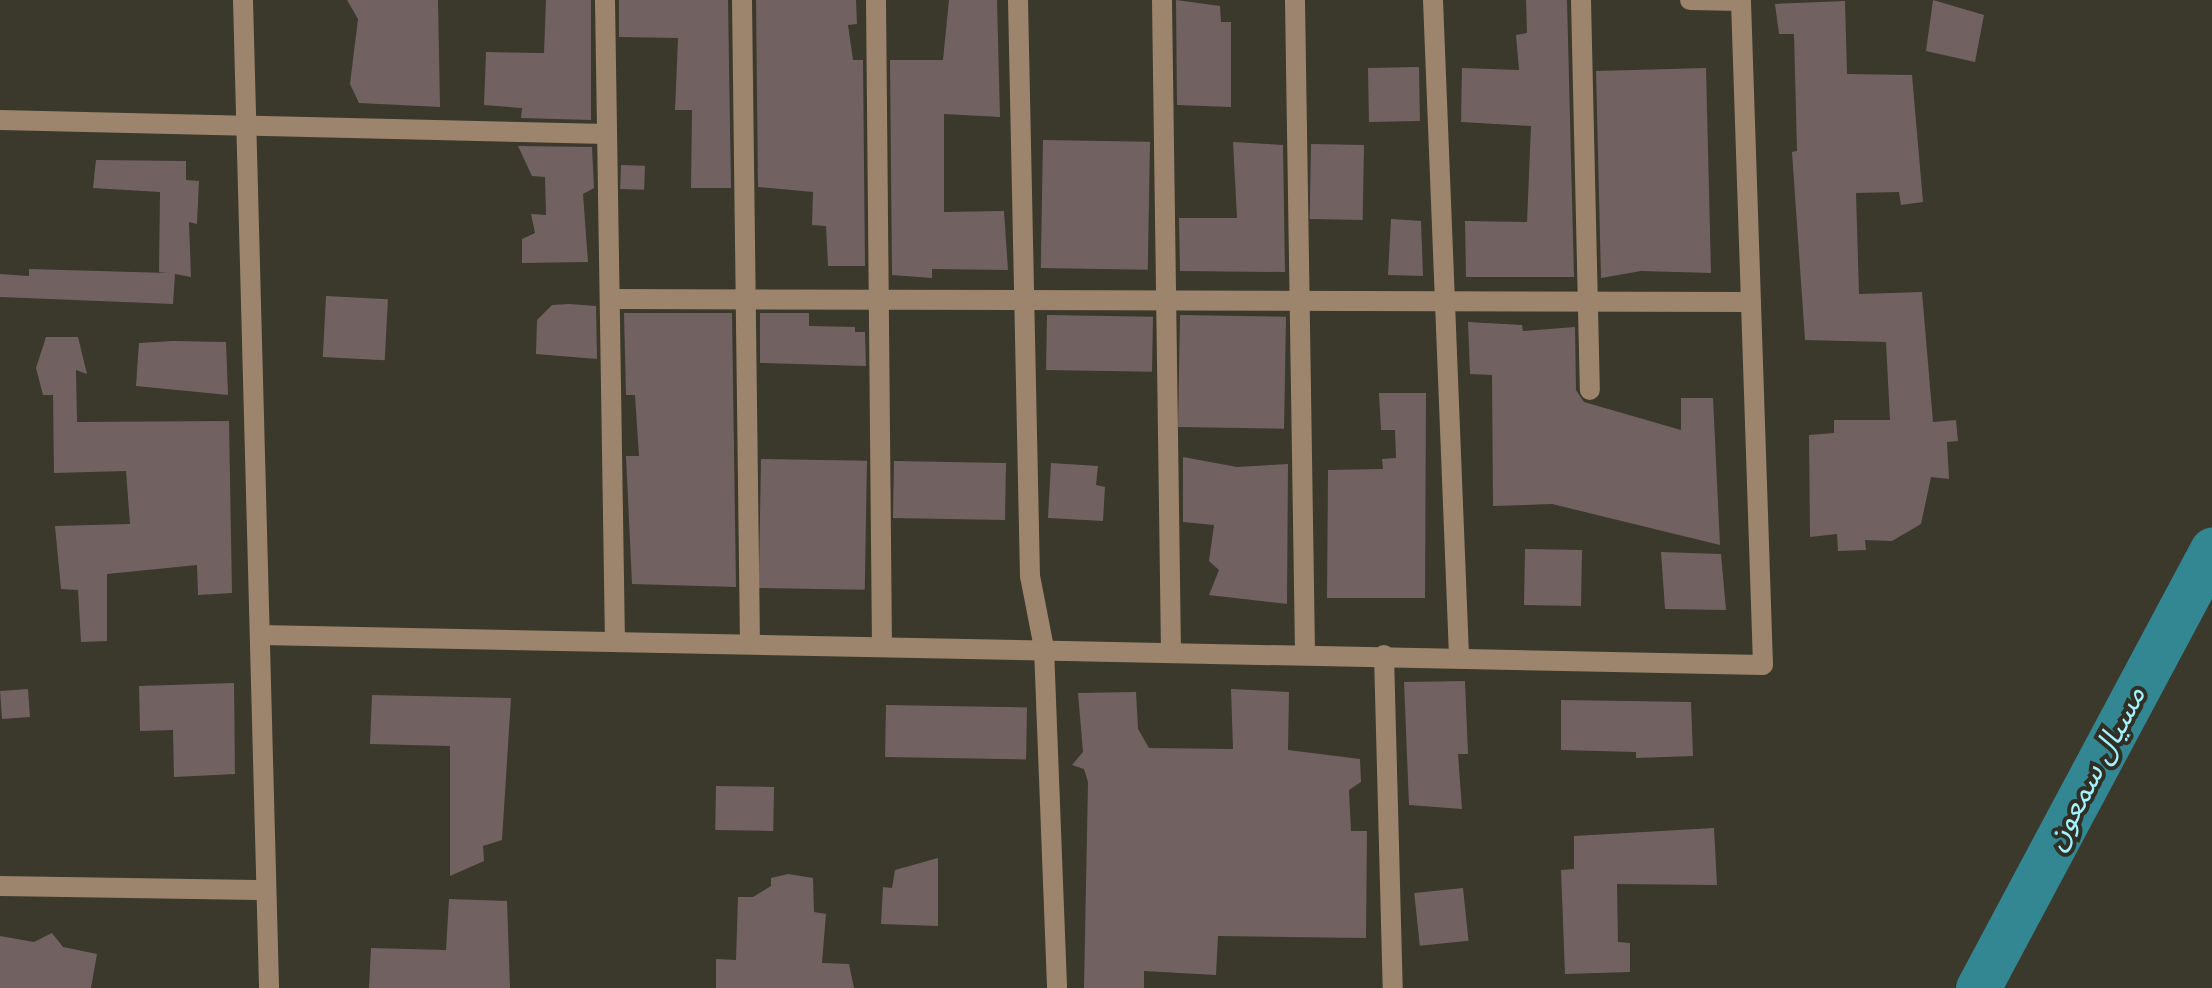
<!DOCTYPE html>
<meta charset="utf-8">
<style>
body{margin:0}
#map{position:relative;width:2212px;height:988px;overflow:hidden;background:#3b382c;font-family:"Roboto Condensed","Noto Sans Arabic",sans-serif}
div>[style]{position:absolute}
.river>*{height:45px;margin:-22.5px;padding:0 22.5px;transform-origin:22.5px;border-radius:22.5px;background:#328793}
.building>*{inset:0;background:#716261;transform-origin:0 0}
.minor>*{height:20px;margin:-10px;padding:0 10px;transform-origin:10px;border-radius:10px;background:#9d846c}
.tertiary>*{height:20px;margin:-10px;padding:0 10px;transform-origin:10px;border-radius:10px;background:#9d846c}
span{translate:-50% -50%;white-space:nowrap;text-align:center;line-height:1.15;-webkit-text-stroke:8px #312e23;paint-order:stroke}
.water-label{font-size:30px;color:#a2f2ff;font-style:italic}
</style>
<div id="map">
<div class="river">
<i style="left:1978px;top:988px;width:497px;rotate:-61.9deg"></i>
</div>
<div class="building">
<i style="clip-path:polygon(347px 0,438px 0,440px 107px,359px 103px,350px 84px,358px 19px)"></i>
<i style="clip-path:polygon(546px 0,591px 0,591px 120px,521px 118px,522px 108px,484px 105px,486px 52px,544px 53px)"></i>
<i style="clip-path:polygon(619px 0,728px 0,731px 188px,691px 188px,692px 110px,675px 110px,678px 38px,619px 37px)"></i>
<i style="clip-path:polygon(756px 0,856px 0,857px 24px,848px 25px,853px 60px,863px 60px,865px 266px,828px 266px,826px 226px,812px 225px,813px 192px,758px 187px)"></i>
<i style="clip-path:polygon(949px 0,997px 0,1000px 117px,944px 114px,944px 212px,1004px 211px,1008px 270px,932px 269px,932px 278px,892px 275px,890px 60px,943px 60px)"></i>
<i style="clip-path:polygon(1176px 0,1220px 6px,1221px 22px,1231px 22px,1231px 107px,1177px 105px)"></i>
<i style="clip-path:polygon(1526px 0,1567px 0,1574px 277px,1466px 277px,1465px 221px,1527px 222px,1531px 126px,1461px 122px,1462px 68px,1519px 70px,1516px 35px,1527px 33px)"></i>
<i style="clip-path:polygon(1933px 0,1984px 15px,1975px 62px,1926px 51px)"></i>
<i style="clip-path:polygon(1845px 1px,1847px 74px,1912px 75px,1923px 202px,1901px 205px,1899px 192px,1856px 193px,1859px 294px,1922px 292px,1933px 422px,1956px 420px,1958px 441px,1947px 442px,1949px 479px,1931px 477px,1921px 524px,1892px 541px,1865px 540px,1866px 550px,1838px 551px,1837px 534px,1810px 537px,1809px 435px,1834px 433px,1834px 420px,1890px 420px,1886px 342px,1805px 340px,1792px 152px,1797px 151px,1794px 34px,1779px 34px,1775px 4px)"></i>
<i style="left:1419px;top:67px;width:54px;height:51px;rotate:89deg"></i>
<i style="clip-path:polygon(1706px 68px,1711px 273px,1641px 271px,1601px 278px,1596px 71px)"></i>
<i style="left:1043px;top:140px;width:107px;height:128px;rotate:1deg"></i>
<i style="clip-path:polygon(1233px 142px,1283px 145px,1285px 272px,1180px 271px,1179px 218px,1237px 218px)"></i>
<i style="left:1311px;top:144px;width:53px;height:75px;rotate:1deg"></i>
<i style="clip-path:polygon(518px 146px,592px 147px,594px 188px,583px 194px,588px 262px,522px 263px,522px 239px,535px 233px,531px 214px,546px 215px,545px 177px,532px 176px)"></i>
<i style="clip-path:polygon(96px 160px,186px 161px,186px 180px,199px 181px,197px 224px,189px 222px,191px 277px,175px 274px,173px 304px,0 297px,0 274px,29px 276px,29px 269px,168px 273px,159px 272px,160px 192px,93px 188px)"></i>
<i style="left:621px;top:165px;width:24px;height:24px;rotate:2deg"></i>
<i style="clip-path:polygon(1391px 219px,1421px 221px,1423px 276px,1388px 275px)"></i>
<i style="left:326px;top:296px;width:62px;height:61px;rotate:3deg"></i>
<i style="clip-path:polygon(569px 304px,596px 306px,597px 359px,536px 354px,537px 320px,552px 305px)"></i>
<i style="clip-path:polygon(624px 313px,732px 313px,736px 587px,632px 584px,626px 456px,639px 456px,635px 395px,626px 395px)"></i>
<i style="clip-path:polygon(760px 313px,809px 313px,809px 326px,855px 327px,855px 332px,865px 332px,866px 366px,760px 363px)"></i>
<i style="left:1047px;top:315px;width:106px;height:55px;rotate:1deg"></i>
<i style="left:1180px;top:315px;width:106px;height:112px;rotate:1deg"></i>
<i style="clip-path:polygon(1468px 322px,1522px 325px,1523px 331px,1575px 327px,1576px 390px,1584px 402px,1681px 430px,1681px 398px,1713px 398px,1720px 545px,1552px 504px,1493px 506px,1492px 375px,1470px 374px)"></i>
<i style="clip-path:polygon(46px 337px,78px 337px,87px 374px,76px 370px,77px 422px,229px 421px,232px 593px,198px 595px,197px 565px,107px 574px,107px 641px,81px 642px,78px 590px,61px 589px,55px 526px,130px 524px,126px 471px,54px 473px,53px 395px,43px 395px,36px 368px)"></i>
<i style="clip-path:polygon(173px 341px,226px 342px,228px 395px,136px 386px,139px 343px)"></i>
<i style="clip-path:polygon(1379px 393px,1426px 393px,1425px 598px,1327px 598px,1328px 470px,1383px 469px,1382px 459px,1396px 458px,1395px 430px,1381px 430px)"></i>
<i style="clip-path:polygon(1183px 457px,1237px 467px,1288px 464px,1287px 604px,1209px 595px,1219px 570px,1209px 561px,1214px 525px,1183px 522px)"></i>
<i style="left:761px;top:459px;width:106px;height:129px;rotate:1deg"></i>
<i style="left:894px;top:461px;width:112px;height:57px;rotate:1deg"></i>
<i style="clip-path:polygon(1051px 463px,1098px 466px,1096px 485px,1105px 487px,1103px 521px,1048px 518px)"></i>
<i style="left:1525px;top:549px;width:57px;height:56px;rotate:1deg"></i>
<i style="clip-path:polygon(1661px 552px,1721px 554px,1726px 610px,1665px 609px)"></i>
<i style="clip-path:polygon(1465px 681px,1468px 754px,1458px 754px,1462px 809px,1409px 805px,1404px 682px)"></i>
<i style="clip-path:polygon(234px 683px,235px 774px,174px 777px,173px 730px,140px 731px,139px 686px)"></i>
<i style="left:28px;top:689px;width:28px;height:28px;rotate:86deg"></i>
<i style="clip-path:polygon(1231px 689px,1289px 692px,1288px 750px,1360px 759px,1361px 782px,1349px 790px,1351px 831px,1367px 831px,1366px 938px,1218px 936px,1216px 975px,1144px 971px,1144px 988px,1084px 988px,1088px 782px,1084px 769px,1072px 765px,1083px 752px,1078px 693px,1136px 692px,1138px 729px,1149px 748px,1233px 749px)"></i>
<i style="clip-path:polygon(372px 695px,511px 698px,502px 840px,483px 846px,484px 861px,450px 876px,450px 746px,370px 744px)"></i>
<i style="clip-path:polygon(1561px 700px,1691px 702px,1693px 756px,1636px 758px,1636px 752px,1561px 750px)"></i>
<i style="left:886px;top:705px;width:141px;height:52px;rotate:1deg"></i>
<i style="left:716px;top:786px;width:58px;height:44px;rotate:1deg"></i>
<i style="clip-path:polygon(1714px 828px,1717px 885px,1617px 884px,1618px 942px,1630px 943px,1630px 972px,1565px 974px,1561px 870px,1574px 869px,1574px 836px)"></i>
<i style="clip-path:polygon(938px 858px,938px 926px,881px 924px,883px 887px,892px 888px,895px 870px)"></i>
<i style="clip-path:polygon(788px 874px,813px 878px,814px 912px,826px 914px,822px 963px,849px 964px,854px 988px,716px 988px,716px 959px,736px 960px,738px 897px,753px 897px,771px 886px,771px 878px)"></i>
<i style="left:1463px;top:888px;width:53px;height:49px;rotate:84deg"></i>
<i style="clip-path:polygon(449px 899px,507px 901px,510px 988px,369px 988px,371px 948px,446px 950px)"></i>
<i style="clip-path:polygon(52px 933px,63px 947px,97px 954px,91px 988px,0 988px,0 936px,34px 942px)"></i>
</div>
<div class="minor">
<i style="left:605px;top:0;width:641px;rotate:89.11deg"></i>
<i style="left:742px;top:0;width:643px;rotate:89.29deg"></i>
<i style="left:876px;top:0;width:645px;rotate:89.47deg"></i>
<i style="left:1018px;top:0;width:576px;rotate:88.81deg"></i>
<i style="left:1030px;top:576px;width:73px;rotate:79deg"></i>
<i style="left:1044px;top:648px;width:340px;rotate:87.8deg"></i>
<i style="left:1162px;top:0;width:650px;rotate:89.21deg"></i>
<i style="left:1295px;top:0;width:654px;rotate:89.12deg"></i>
<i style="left:1433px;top:0;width:658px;rotate:87.73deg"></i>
<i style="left:1581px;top:0;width:390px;rotate:88.7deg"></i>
<i style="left:0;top:120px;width:607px;rotate:1.32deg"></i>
<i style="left:610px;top:299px;width:1141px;rotate:0.15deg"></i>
<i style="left:260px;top:635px;width:1503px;rotate:1.14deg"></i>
<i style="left:1763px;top:665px;width:664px;rotate:-91.9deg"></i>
<i style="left:1741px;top:1px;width:51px;rotate:-178.9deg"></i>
<i style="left:1384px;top:655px;width:333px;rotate:88.5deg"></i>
<i style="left:0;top:886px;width:266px;rotate:0.9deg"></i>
</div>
<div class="tertiary">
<i style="left:243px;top:0;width:988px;rotate:88.49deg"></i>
</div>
<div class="water-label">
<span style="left:2095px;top:768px;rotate:-62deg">مسيال سمعون</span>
</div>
</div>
